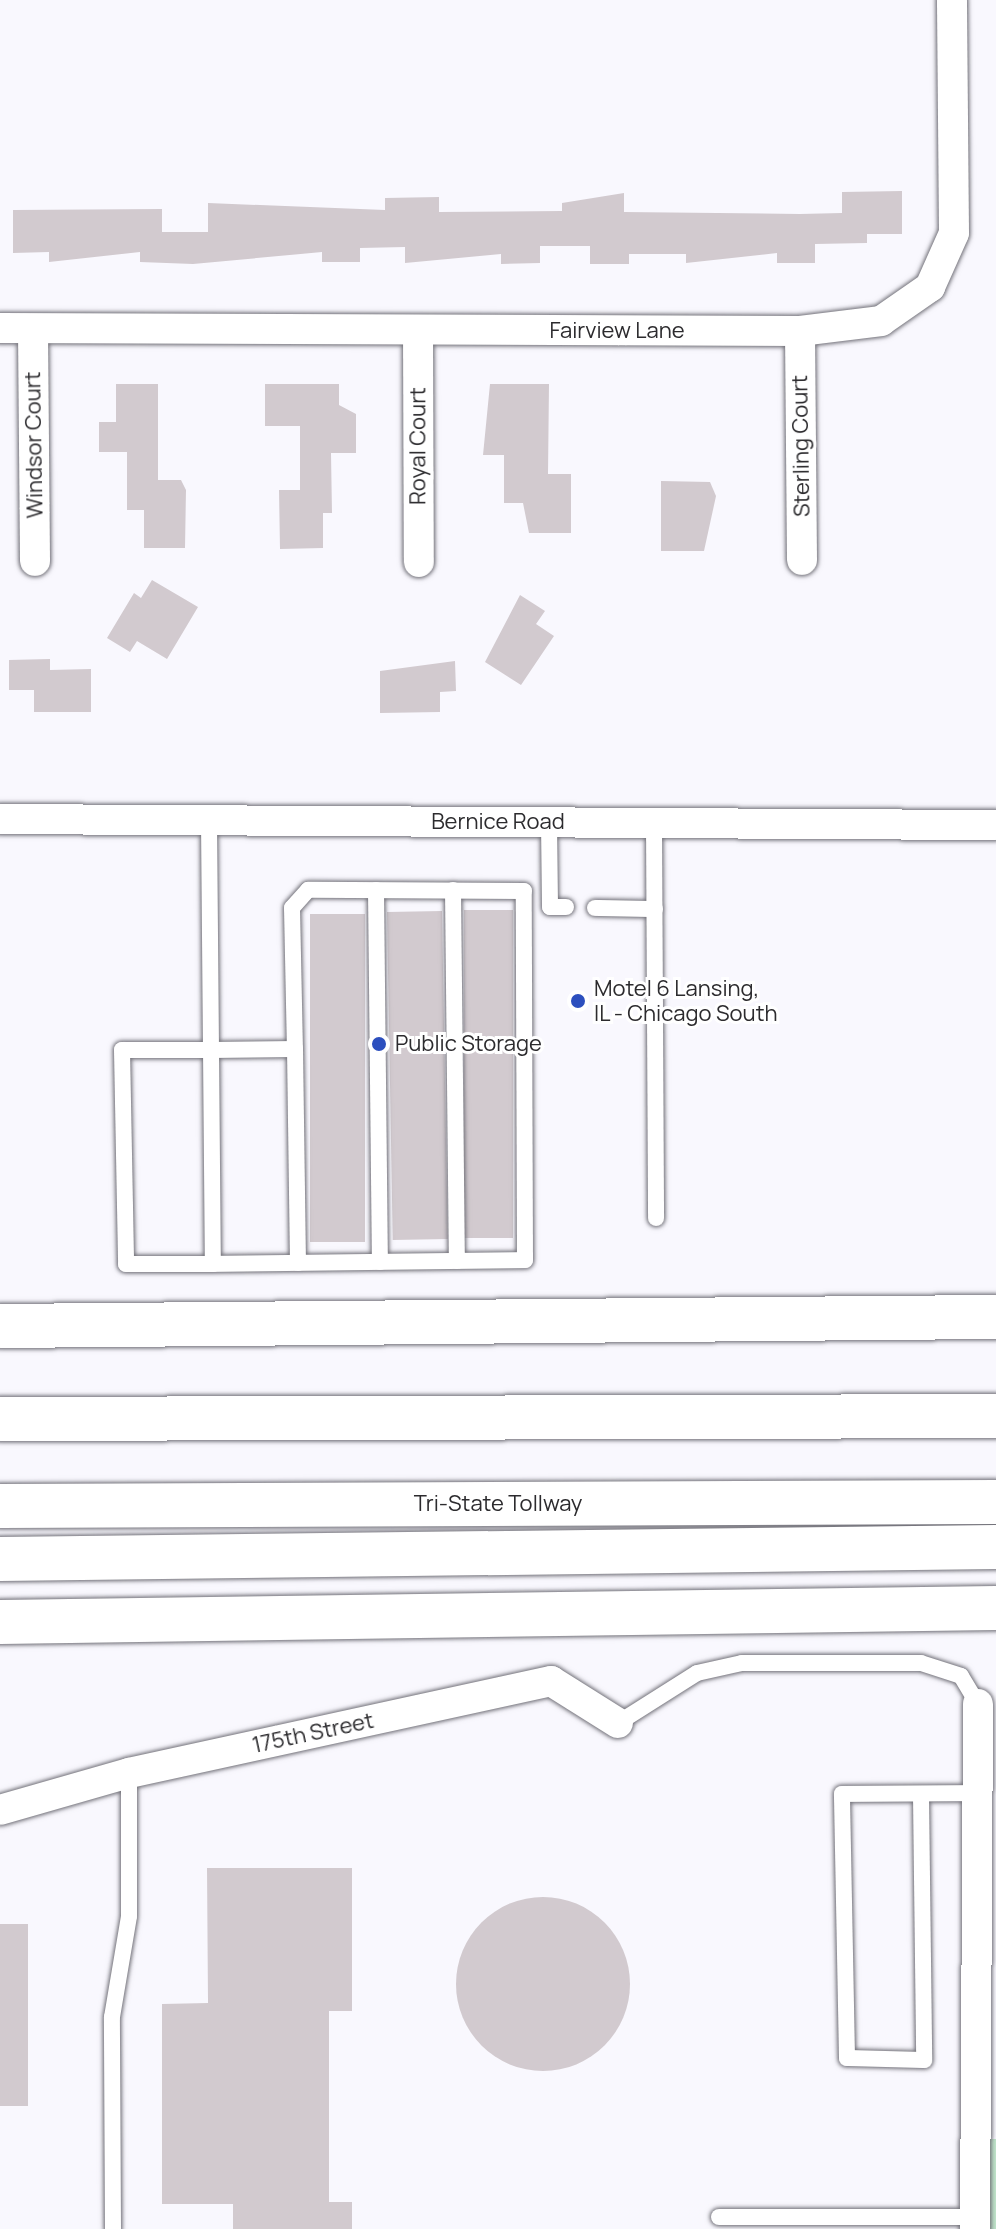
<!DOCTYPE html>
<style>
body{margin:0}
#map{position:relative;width:996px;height:2229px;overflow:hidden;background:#f9f8fe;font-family:Manrope,sans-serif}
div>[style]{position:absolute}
.green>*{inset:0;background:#bee3c9;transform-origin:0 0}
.building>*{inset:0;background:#d2cacf;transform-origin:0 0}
.round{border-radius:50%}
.roads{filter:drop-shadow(0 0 2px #73727a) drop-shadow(0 0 2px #73727a)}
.lane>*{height:16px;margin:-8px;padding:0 8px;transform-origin:8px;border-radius:8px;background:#fff}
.street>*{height:30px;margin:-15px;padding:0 15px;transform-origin:15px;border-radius:15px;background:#fff}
.highway>*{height:44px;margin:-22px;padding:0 22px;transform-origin:22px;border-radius:22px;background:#fff}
.dots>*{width:22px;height:22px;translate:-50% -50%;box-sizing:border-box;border:4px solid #fff;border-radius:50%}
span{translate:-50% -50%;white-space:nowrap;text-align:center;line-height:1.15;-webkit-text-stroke:6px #fff;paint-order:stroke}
.street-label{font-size:22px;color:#2c2b2e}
.poi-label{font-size:22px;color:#2c2b2e}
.left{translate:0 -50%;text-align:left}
</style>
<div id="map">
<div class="green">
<i style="left:976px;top:2139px;width:20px;height:90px"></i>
</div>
<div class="building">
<i style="clip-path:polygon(902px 191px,902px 234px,867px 234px,867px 243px,815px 244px,815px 263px,777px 263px,777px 253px,686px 263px,686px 254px,629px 254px,629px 264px,590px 264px,590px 246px,540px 246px,540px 263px,501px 264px,501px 254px,405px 263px,405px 247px,360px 248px,360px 262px,322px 262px,322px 252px,193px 264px,140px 262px,140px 252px,49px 262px,49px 252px,13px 253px,13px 210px,162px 209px,162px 232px,208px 232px,208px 203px,385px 210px,385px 198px,439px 197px,439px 212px,562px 211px,562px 203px,624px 193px,624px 212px,800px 214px,842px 213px,842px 192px)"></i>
<i style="clip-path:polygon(116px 384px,158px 384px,158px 480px,181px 480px,186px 490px,185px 548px,144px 548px,144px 510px,127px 510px,127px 452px,99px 452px,99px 422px,116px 422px)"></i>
<i style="clip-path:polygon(265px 384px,339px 384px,339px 405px,356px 414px,356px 453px,331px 453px,332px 513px,323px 513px,323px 548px,280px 549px,279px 490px,300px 490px,300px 426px,265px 426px)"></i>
<i style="clip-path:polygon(490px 384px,549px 384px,548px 474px,571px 474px,571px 533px,529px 533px,523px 503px,504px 503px,504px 455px,483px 455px)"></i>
<i style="clip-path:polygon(661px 481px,710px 482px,716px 496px,704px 551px,661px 551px)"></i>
<i style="clip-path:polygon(152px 580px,198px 607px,167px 659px,137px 641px,130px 652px,107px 638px,134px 593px,141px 598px)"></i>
<i style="clip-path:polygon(520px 595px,545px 611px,536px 624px,554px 636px,521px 685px,485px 662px)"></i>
<i style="clip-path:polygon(50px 659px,50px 670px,91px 669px,91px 712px,34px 712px,34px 690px,9px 690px,9px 660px)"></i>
<i style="clip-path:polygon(455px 661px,456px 691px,440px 692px,440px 712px,380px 713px,380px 671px)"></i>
<i style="left:513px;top:910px;width:328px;height:49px;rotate:90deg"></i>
<i style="left:442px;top:911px;width:328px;height:55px;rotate:89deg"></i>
<i style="left:310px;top:914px;width:55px;height:328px"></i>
<i style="clip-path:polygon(207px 1868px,352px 1868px,352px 2011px,329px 2011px,329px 2202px,352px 2202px,352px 2229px,233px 2229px,233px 2204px,162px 2204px,162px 2004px,208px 2003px)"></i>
<i class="round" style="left:456px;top:1897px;width:174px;height:174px"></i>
<i style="left:0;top:1924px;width:28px;height:182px"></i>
</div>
<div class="roads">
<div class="lane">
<i style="left:209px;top:821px;width:229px;rotate:89.5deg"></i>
<i style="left:211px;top:1050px;width:214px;rotate:89.5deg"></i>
<i style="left:213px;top:1264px;width:312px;rotate:-0.7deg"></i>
<i style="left:525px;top:1260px;width:369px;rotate:-90.2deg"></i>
<i style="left:524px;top:891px;width:216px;rotate:-179.7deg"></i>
<i style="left:308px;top:890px;width:24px;rotate:132deg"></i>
<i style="left:292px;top:908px;width:141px;rotate:88.8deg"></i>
<i style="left:295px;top:1049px;width:84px;rotate:179.3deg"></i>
<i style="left:211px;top:1050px;width:89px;rotate:180deg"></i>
<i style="left:122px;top:1050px;width:214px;rotate:88.9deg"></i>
<i style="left:126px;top:1264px;width:87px"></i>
<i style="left:549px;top:823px;width:84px;rotate:89.3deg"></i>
<i style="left:550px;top:907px;width:16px"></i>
<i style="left:654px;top:823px;width:395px;rotate:89.7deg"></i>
<i style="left:376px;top:890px;width:372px;rotate:89.4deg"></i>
<i style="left:453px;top:890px;width:371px;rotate:89.4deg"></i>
<i style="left:595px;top:908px;width:60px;rotate:1deg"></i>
<i style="left:295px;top:1049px;width:214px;rotate:89.2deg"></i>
<i style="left:618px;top:1723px;width:93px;rotate:-32.3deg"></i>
<i style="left:697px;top:1673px;width:46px;rotate:-12.5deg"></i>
<i style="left:742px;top:1663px;width:179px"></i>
<i style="left:921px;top:1663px;width:42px;rotate:18deg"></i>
<i style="left:961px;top:1676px;width:33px;rotate:59deg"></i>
<i style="left:921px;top:1796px;width:264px;rotate:89.3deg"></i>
<i style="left:924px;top:2060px;width:77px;rotate:-178.5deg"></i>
<i style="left:847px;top:2058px;width:264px;rotate:-91.1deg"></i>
<i style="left:842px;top:1794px;width:136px;rotate:-0.4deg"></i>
<i style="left:719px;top:2217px;width:256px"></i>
<i style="left:113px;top:2229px;width:212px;rotate:-90.3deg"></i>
<i style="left:112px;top:2017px;width:102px;rotate:-80.4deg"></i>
<i style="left:129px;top:1916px;width:143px;rotate:-90deg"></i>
</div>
<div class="street">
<i style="left:0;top:328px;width:800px;rotate:0.21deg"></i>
<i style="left:800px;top:331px;width:82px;rotate:-7deg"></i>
<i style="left:881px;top:321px;width:60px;rotate:-34.8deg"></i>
<i style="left:930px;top:287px;width:59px;rotate:-66deg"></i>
<i style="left:954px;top:233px;width:233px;rotate:-90.5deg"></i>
<i style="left:33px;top:330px;width:231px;rotate:89.5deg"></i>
<i style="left:418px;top:330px;width:232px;rotate:89.8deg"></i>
<i style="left:800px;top:331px;width:229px;rotate:89.5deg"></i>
<i style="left:0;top:819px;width:996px;rotate:0.35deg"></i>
<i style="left:0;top:1810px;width:134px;rotate:-16deg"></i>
<i style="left:129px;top:1773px;width:432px;rotate:-12.3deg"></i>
<i style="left:551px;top:1681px;width:79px;rotate:32.1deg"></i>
<i style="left:975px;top:2229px;width:525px;rotate:-89.67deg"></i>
</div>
<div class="highway">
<i style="left:0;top:1326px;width:996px;rotate:-0.52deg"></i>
<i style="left:0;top:1419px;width:996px;rotate:-0.17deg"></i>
<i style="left:0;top:1506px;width:996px;rotate:-0.23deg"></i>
<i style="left:0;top:1559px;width:996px;rotate:-0.69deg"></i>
<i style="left:0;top:1622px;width:996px;rotate:-0.81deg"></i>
</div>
</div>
<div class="dots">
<i style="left:578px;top:1001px;background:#2c4fbe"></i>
<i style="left:379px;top:1044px;background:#2c4fbe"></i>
</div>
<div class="street-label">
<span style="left:617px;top:331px">Fairview Lane</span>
<span style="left:34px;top:445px;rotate:-91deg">Windsor Court</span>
<span style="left:418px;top:446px;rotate:-90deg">Royal Court</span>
<span style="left:801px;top:446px;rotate:-91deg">Sterling Court</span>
<span style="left:498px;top:822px">Bernice Road</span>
<span style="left:498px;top:1504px">Tri-State Tollway</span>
<span style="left:313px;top:1733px;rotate:-12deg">175th Street</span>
</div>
<div class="poi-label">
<span class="left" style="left:594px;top:1001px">Motel 6 Lansing,<br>IL - Chicago South</span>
<span class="left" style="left:395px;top:1044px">Public Storage</span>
</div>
</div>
